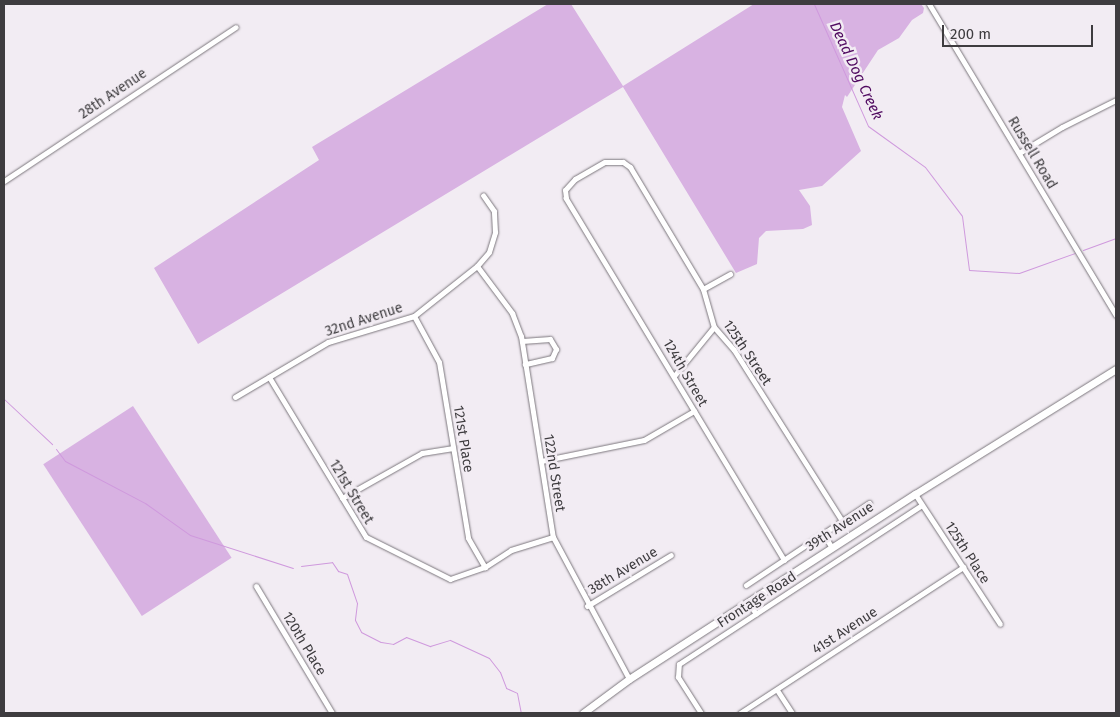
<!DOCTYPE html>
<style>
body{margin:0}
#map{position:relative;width:1120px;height:717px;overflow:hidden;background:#f2ecf3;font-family:"Fira Sans",sans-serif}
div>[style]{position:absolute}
.green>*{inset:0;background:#d8b2e2;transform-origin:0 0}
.stream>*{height:1px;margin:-0.5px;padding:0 0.5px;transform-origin:0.5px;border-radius:0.5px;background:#cf99dd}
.roads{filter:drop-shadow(0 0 1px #7c777d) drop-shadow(0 0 1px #7c777d)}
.minor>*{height:5px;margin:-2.5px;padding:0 2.5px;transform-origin:2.5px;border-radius:2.5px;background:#fff}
.major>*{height:7px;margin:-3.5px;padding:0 3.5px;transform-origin:3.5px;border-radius:3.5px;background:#fff}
span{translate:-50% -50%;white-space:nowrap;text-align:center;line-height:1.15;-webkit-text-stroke:5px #f2ecf3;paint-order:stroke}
.street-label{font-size:14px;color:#3e3c3f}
.water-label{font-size:15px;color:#500a60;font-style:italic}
.frame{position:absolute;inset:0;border:5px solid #3e3c3f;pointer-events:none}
.scale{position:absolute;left:942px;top:25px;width:151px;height:22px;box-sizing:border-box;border:2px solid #3e3c3f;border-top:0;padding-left:6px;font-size:15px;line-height:18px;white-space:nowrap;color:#3e3c3f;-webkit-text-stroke:4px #f2ecf3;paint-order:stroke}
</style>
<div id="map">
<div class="green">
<i style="clip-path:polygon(548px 4px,571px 4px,623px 86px,754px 4px,921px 4px,924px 8px,923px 13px,912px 20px,899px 38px,878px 50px,847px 97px,845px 95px,842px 107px,861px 151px,822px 186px,799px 190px,810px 206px,812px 225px,803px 229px,766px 231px,759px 238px,757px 264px,736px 273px,623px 87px,198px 344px,154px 268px,319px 160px,312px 147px)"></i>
<i style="left:133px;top:406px;width:181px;height:107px;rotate:57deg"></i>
</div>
<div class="stream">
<i style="left:814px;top:4px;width:133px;rotate:66.1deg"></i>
<i style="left:868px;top:126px;width:70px;rotate:35.7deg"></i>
<i style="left:925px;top:167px;width:61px;rotate:52.9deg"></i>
<i style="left:962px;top:216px;width:54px;rotate:82.6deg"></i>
<i style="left:969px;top:270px;width:50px;rotate:3.4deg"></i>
<i style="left:1019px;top:273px;width:59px;rotate:-19.7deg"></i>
<i style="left:1083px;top:250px;width:35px;rotate:-20deg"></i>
<i style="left:4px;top:399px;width:66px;rotate:43.2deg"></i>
<i style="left:56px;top:449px;width:15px;rotate:53deg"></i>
<i style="left:65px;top:461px;width:90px;rotate:27.7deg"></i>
<i style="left:145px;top:503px;width:55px;rotate:35.4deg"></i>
<i style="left:190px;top:535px;width:108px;rotate:17.8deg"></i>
<i style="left:301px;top:566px;width:31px;rotate:-7deg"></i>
<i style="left:332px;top:562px;width:11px;rotate:56deg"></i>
<i style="left:338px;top:571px;width:9px;rotate:18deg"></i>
<i style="left:347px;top:574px;width:31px;rotate:71deg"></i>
<i style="left:357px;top:603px;width:17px;rotate:97deg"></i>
<i style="left:355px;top:620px;width:13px;rotate:63deg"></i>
<i style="left:361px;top:632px;width:22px;rotate:27deg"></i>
<i style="left:381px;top:642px;width:12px;rotate:9deg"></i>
<i style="left:393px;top:644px;width:15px;rotate:-28deg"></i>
<i style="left:406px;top:637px;width:26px;rotate:21deg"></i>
<i style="left:430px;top:646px;width:21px;rotate:-17deg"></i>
<i style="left:450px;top:640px;width:43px;rotate:24.8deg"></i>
<i style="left:489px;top:658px;width:18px;rotate:52deg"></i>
<i style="left:500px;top:672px;width:17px;rotate:69deg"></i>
<i style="left:506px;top:688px;width:12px;rotate:24deg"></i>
<i style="left:517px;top:693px;width:20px;rotate:79deg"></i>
</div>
<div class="roads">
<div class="minor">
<i style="left:929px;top:4px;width:363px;rotate:59deg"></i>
<i style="left:1019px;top:153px;width:50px;rotate:-31.2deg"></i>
<i style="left:1062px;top:127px;width:60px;rotate:-26.6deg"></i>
<i style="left:4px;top:181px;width:278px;rotate:-33.6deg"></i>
<i style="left:477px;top:266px;width:59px;rotate:53.3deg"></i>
<i style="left:512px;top:313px;width:25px;rotate:69deg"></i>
<i style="left:521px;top:336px;width:204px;rotate:81deg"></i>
<i style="left:553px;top:537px;width:161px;rotate:61.8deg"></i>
<i style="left:703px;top:289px;width:31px;rotate:-29deg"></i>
<i style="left:414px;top:316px;width:52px;rotate:61.5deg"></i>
<i style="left:439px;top:362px;width:178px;rotate:80.6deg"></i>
<i style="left:468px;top:538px;width:34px;rotate:60deg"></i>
<i style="left:522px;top:341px;width:28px;rotate:-4deg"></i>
<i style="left:550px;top:339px;width:12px;rotate:59deg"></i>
<i style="left:556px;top:349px;width:10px;rotate:114deg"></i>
<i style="left:552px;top:358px;width:28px;rotate:167deg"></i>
<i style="left:674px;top:376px;width:63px;rotate:-50.8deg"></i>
<i style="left:269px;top:377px;width:187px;rotate:58.8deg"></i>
<i style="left:366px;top:537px;width:94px;rotate:26.6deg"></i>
<i style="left:450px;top:579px;width:37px;rotate:-19deg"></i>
<i style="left:485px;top:567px;width:31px;rotate:-33deg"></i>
<i style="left:511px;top:550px;width:44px;rotate:-17.2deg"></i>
<i style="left:235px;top:397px;width:108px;rotate:-30.6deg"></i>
<i style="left:328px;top:342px;width:90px;rotate:-16.8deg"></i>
<i style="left:414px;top:316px;width:80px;rotate:-38.4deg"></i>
<i style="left:477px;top:266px;width:18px;rotate:-49deg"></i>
<i style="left:489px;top:252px;width:21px;rotate:-73deg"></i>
<i style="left:495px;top:232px;width:21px;rotate:-93deg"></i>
<i style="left:494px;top:211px;width:19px;rotate:-125deg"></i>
<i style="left:541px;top:461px;width:105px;rotate:-11.5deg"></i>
<i style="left:644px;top:440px;width:58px;rotate:-30.1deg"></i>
<i style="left:915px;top:494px;width:155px;rotate:56.8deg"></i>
<i style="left:342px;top:498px;width:92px;rotate:-29.4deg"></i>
<i style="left:422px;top:453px;width:30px;rotate:-9deg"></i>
<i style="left:823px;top:533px;width:17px;rotate:59deg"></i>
<i style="left:784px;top:560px;width:423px;rotate:-121.1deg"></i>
<i style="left:566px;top:198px;width:8px;rotate:-97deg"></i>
<i style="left:565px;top:190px;width:15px;rotate:-48deg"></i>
<i style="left:575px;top:179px;width:34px;rotate:-30deg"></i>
<i style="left:605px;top:162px;width:18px"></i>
<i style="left:623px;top:162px;width:9px;rotate:36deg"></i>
<i style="left:630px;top:167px;width:142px;rotate:59.1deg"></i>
<i style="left:703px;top:289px;width:40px;rotate:74deg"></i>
<i style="left:714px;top:327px;width:30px;rotate:49deg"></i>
<i style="left:734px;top:350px;width:202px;rotate:57.7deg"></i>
<i style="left:746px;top:585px;width:148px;rotate:-33.7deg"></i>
<i style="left:256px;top:586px;width:148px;rotate:59.1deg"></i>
<i style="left:748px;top:602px;width:14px;rotate:56deg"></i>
<i style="left:587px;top:606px;width:98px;rotate:-31.3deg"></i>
<i style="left:777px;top:690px;width:27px;rotate:57deg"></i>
<i style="left:701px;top:713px;width:43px;rotate:-122.6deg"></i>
<i style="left:678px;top:677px;width:13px;rotate:-86deg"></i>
<i style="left:679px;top:664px;width:290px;rotate:-33.2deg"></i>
<i style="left:740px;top:713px;width:267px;rotate:-33.2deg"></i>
</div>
<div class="major">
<i style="left:583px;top:713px;width:57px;rotate:-36.5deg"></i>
<i style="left:629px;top:679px;width:341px;rotate:-32.9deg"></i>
<i style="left:915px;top:494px;width:237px;rotate:-31.9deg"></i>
</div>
</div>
<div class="street-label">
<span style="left:113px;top:94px;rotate:-34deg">28th Avenue</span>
<span style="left:1032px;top:153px;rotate:59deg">Russell Road</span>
<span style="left:364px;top:320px;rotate:-18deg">32nd Avenue</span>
<span style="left:747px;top:353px;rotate:56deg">125th Street</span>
<span style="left:685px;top:373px;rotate:60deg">124th Street</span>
<span style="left:463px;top:439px;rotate:81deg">121st Place</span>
<span style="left:554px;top:473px;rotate:81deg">122nd Street</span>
<span style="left:351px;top:492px;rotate:59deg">121st Street</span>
<span style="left:840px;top:527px;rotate:-33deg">39th Avenue</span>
<span style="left:967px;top:553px;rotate:57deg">125th Place</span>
<span style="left:623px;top:571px;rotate:-31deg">38th Avenue</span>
<span style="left:757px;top:600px;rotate:-33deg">Frontage Road</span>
<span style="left:845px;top:631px;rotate:-33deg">41st Avenue</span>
<span style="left:304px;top:644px;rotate:59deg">120th Place</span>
</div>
<div class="water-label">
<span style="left:856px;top:71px;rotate:65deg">Dead Dog Creek</span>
</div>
<div class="frame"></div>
<div class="scale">200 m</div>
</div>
